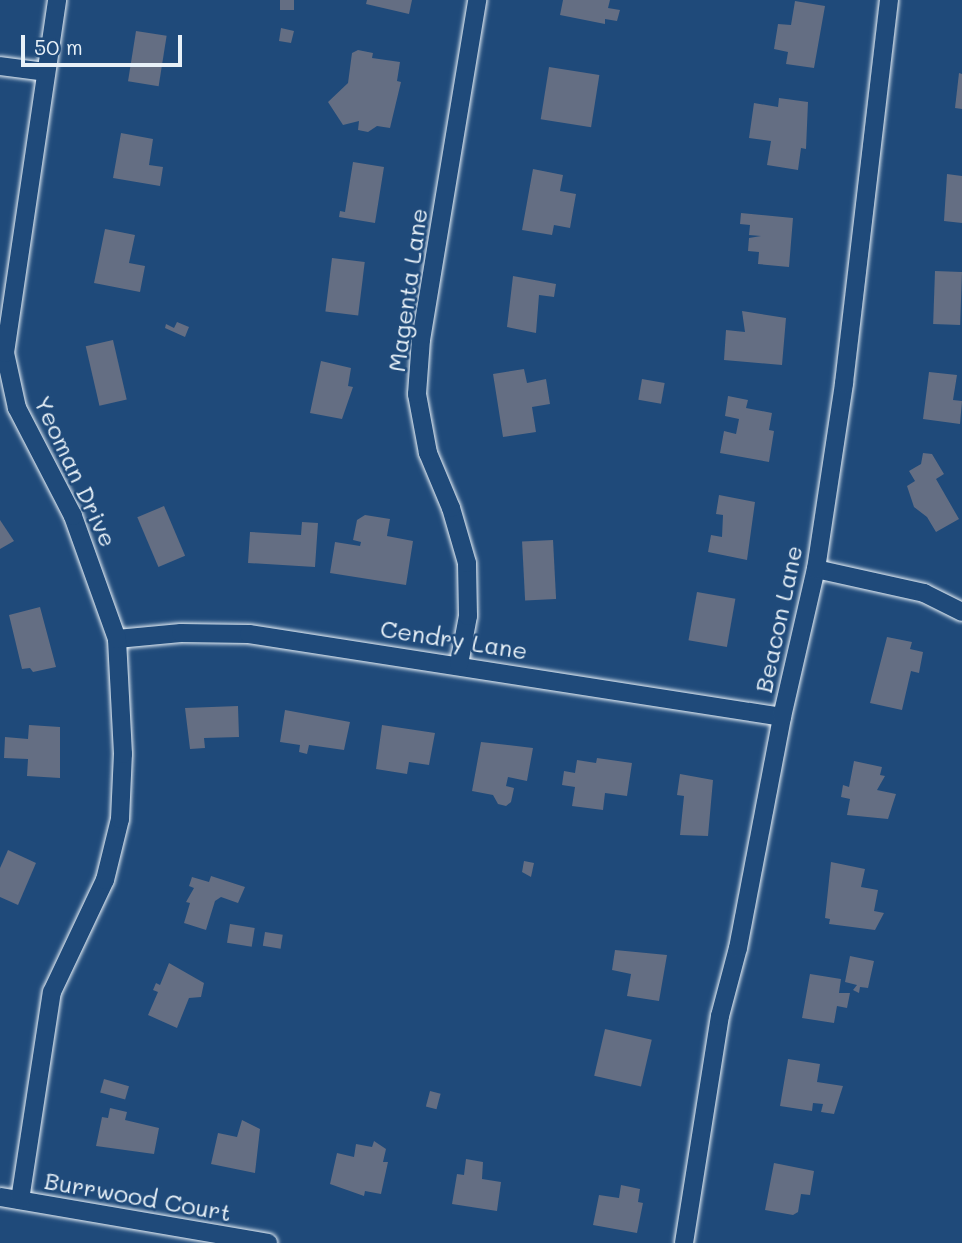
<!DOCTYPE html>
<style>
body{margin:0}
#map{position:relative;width:962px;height:1243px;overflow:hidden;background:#1f4a7a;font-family:Mali,sans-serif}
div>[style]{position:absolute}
.building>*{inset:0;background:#646e83;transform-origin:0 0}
.roads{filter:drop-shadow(0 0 2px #e8f1f8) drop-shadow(0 0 2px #e8f1f8)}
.minor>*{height:18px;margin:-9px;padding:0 9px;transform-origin:9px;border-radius:9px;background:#1f4a7a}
span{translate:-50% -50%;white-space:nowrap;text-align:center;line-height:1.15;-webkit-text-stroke:5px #1f4a7a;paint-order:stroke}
.street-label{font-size:24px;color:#e8f1f8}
.scale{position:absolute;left:21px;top:35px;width:161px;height:32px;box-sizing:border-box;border:4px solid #e8f1f8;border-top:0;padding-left:9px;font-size:21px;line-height:24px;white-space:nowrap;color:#e8f1f8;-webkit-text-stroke:5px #1f4a7a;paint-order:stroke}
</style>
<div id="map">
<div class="building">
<i style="left:280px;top:0;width:14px;height:10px"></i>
<i style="clip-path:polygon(367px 0,412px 0,409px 14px,366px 4px)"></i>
<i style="clip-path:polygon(563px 0,610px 0,608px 8px,620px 10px,617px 21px,605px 19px,605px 24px,560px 15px)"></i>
<i style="clip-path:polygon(795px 1px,825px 6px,814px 68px,786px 64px,788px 52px,774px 49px,778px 24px,791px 25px)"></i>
<i style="clip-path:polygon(281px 28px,294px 31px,291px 43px,279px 41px)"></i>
<i style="left:136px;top:31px;width:31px;height:51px;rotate:9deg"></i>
<i style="clip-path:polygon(358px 50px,373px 53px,372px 58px,400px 62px,397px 81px,401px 82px,390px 128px,377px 126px,368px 132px,358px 130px,359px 121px,343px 125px,328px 102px,348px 83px,352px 53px)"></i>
<i style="left:549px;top:67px;width:51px;height:53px;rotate:9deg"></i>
<i style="clip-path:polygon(959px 73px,962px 74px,962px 109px,955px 108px)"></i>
<i style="clip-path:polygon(779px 98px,808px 102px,806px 149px,801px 148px,798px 170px,767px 165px,771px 141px,749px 138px,754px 103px,778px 107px)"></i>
<i style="clip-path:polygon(121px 133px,153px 139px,149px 165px,163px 167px,160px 186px,113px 178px)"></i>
<i style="clip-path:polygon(353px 162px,384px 167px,375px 223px,339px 217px,340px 211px,345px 212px)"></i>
<i style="clip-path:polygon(533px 169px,563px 175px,560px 191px,576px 194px,570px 228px,554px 225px,552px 235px,522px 230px)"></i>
<i style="clip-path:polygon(947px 174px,962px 176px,962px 223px,944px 221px)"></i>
<i style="clip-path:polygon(741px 213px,793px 218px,789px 267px,758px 264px,759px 252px,748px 251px,749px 238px,761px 236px,749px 235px,750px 225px,740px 224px)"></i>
<i style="clip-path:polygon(105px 229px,135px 235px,129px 263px,145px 266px,140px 292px,94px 283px)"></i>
<i style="left:332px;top:258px;width:33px;height:54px;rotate:7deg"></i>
<i style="left:935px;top:271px;width:27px;height:53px;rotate:2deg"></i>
<i style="clip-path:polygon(513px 276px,556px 284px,554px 297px,539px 295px,536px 333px,507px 327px)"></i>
<i style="clip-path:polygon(742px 311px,786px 318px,782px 365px,724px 360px,726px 330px,745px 332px)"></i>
<i style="clip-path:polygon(177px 322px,189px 327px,185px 337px,165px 328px,166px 324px,174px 328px)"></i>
<i style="left:113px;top:340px;width:61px;height:28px;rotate:77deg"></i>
<i style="clip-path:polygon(321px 361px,351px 368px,348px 386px,353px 387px,342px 419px,310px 413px)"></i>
<i style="clip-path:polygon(524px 369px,527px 383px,546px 379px,550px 404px,532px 407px,536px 432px,503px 437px,493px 374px)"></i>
<i style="clip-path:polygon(929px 372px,957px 375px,953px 400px,962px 401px,960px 424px,923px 419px)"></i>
<i style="left:642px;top:379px;width:23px;height:21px;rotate:10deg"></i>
<i style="clip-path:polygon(728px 396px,748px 400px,746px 408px,772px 413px,769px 430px,774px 431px,769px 462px,720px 453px,724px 431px,736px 434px,739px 419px,725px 416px)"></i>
<i style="clip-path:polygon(923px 453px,932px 454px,944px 474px,936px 479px,959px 519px,936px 532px,927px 517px,914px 507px,907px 486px,915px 481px,909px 471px,921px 464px)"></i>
<i style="clip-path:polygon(719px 495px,755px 502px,747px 560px,708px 552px,711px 535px,722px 537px,723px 515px,716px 514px)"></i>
<i style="left:164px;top:506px;width:54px;height:29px;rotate:67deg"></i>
<i style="clip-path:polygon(365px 515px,390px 519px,387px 536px,413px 541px,406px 585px,330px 573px,335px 542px,360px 546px,361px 542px,353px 540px,357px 520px)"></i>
<i style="clip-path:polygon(0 520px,14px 541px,0 549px)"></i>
<i style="clip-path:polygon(302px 522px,318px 523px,315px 567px,248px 563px,250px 532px,301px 535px)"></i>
<i style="left:553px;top:540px;width:59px;height:31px;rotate:87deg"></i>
<i style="left:697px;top:592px;width:39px;height:49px;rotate:10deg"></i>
<i style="clip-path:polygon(40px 607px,56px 667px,33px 672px,30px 668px,22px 669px,9px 615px)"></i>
<i style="clip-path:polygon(887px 637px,912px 642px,910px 649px,923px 652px,919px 673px,911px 671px,902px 710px,870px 703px)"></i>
<i style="clip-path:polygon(238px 706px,239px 737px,204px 738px,205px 748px,190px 749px,185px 708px)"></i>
<i style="clip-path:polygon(285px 710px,350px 722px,344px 750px,309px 745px,307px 754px,299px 752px,300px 745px,280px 742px)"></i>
<i style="clip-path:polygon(29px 725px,60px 727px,60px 778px,27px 776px,28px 759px,4px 758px,5px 737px,28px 739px)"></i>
<i style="clip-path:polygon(382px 725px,435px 733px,429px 765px,409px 762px,407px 774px,376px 769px)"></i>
<i style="clip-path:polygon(481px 742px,533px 748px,527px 781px,508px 777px,506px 786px,514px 788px,511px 802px,506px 806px,498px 804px,493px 795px,472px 791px)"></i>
<i style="clip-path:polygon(597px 758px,632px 763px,627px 796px,605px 793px,603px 810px,572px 806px,575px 787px,562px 785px,564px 771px,575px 773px,577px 760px,596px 763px)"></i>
<i style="clip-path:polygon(854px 761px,882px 767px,880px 775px,885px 776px,877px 790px,896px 794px,888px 819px,847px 815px,850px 799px,841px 797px,843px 785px,849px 787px)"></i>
<i style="clip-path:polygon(680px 774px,713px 780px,708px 836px,680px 835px,684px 796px,677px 795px)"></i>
<i style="clip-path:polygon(8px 850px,36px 863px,18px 905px,0 897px,0 868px)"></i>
<i style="clip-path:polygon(524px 861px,534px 863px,531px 877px,522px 872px)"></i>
<i style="clip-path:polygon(831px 862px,865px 869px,861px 887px,878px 890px,874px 911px,884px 913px,875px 930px,829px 924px,830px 919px,825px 918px)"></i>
<i style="clip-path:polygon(211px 876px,245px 887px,238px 903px,221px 897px,215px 901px,206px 930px,184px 923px,190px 903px,186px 902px,194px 888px,189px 886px,192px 877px,209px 882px)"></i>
<i style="left:230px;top:924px;width:25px;height:19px;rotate:9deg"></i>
<i style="left:265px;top:932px;width:18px;height:14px;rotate:9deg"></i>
<i style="clip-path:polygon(615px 950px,667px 955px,659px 1001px,627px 996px,631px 974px,612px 970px)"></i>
<i style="clip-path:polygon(850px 956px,874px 961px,868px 988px,860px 987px,859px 993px,853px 990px,857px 985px,845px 982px)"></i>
<i style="clip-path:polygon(169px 963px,204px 983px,201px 997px,189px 998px,177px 1028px,148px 1015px,158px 992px,153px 990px,156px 983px,160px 985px)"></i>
<i style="clip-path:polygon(810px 974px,841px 979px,839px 993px,850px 993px,847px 1008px,837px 1006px,834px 1023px,802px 1018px)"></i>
<i style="left:605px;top:1029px;width:48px;height:48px;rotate:13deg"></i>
<i style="clip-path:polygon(788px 1059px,820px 1064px,817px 1082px,843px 1086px,834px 1114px,821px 1112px,823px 1104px,813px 1103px,812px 1111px,780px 1106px)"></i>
<i style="left:104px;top:1079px;width:26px;height:14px;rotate:16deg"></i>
<i style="left:430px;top:1091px;width:11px;height:16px;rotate:15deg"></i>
<i style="clip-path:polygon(110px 1108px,127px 1112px,125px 1120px,159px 1128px,154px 1154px,96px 1146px,102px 1117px,108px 1118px)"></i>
<i style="clip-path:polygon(242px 1120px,260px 1129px,255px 1173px,211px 1164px,218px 1133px,237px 1137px)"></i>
<i style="clip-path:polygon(374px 1141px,386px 1149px,383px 1162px,388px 1162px,381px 1194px,365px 1191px,364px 1196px,330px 1184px,337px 1153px,354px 1157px,356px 1144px,372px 1147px)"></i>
<i style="clip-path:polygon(466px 1159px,483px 1162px,482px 1179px,501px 1182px,497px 1211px,452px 1204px,457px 1174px,464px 1175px)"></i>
<i style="clip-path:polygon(774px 1163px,814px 1171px,810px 1195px,801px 1194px,798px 1212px,793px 1215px,765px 1210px)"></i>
<i style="clip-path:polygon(621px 1185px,640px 1189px,638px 1202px,643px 1203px,637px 1233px,593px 1225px,599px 1195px,619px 1198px)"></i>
</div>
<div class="roads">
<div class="minor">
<i style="left:0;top:66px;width:46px;rotate:7.4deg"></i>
<i style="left:816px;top:569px;width:111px;rotate:12.5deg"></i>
<i style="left:924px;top:593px;width:42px;rotate:26.6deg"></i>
<i style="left:117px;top:639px;width:64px;rotate:-5.4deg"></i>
<i style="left:181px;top:633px;width:68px;rotate:0.8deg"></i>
<i style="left:249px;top:634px;width:539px;rotate:8.85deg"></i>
<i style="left:459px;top:664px;width:49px;rotate:-79.4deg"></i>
<i style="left:468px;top:616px;width:53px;rotate:-91.1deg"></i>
<i style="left:467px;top:563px;width:57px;rotate:-106.2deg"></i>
<i style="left:451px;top:508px;width:60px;rotate:-112.7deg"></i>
<i style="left:428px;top:453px;width:60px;rotate:-100.6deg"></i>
<i style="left:417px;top:394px;width:54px;rotate:-85.8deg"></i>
<i style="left:421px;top:340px;width:345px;rotate:-80.6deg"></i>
<i style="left:0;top:1197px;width:272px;rotate:9.7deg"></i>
<i style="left:20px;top:1200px;width:210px;rotate:-81.3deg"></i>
<i style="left:52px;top:992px;width:124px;rotate:-64.7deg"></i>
<i style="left:105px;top:880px;width:63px;rotate:-76.2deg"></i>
<i style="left:120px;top:819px;width:65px;rotate:-87.4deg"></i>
<i style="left:123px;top:754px;width:115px;rotate:-93deg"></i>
<i style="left:117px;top:639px;width:131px;rotate:-109.7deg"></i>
<i style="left:73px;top:516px;width:122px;rotate:-117.4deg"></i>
<i style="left:17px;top:408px;width:56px;rotate:-102.3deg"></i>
<i style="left:5px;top:353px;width:357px;rotate:-81.6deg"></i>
<i style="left:684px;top:1243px;width:230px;rotate:-81deg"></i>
<i style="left:720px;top:1016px;width:70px;rotate:-75.2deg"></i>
<i style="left:738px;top:948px;width:235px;rotate:-79.2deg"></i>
<i style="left:782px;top:717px;width:152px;rotate:-77.1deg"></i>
<i style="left:816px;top:569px;width:188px;rotate:-81.4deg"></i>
<i style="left:844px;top:383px;width:386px;rotate:-83.3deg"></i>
</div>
</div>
<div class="street-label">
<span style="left:407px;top:290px;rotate:-82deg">Magenta Lane</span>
<span style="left:76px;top:471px;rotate:65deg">Yeoman Drive</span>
<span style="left:778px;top:619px;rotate:-78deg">Beacon Lane</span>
<span style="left:454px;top:639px;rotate:9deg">Cendry Lane</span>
<span style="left:138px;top:1196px;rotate:10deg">Burrwood Court</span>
</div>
<div class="scale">50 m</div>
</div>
